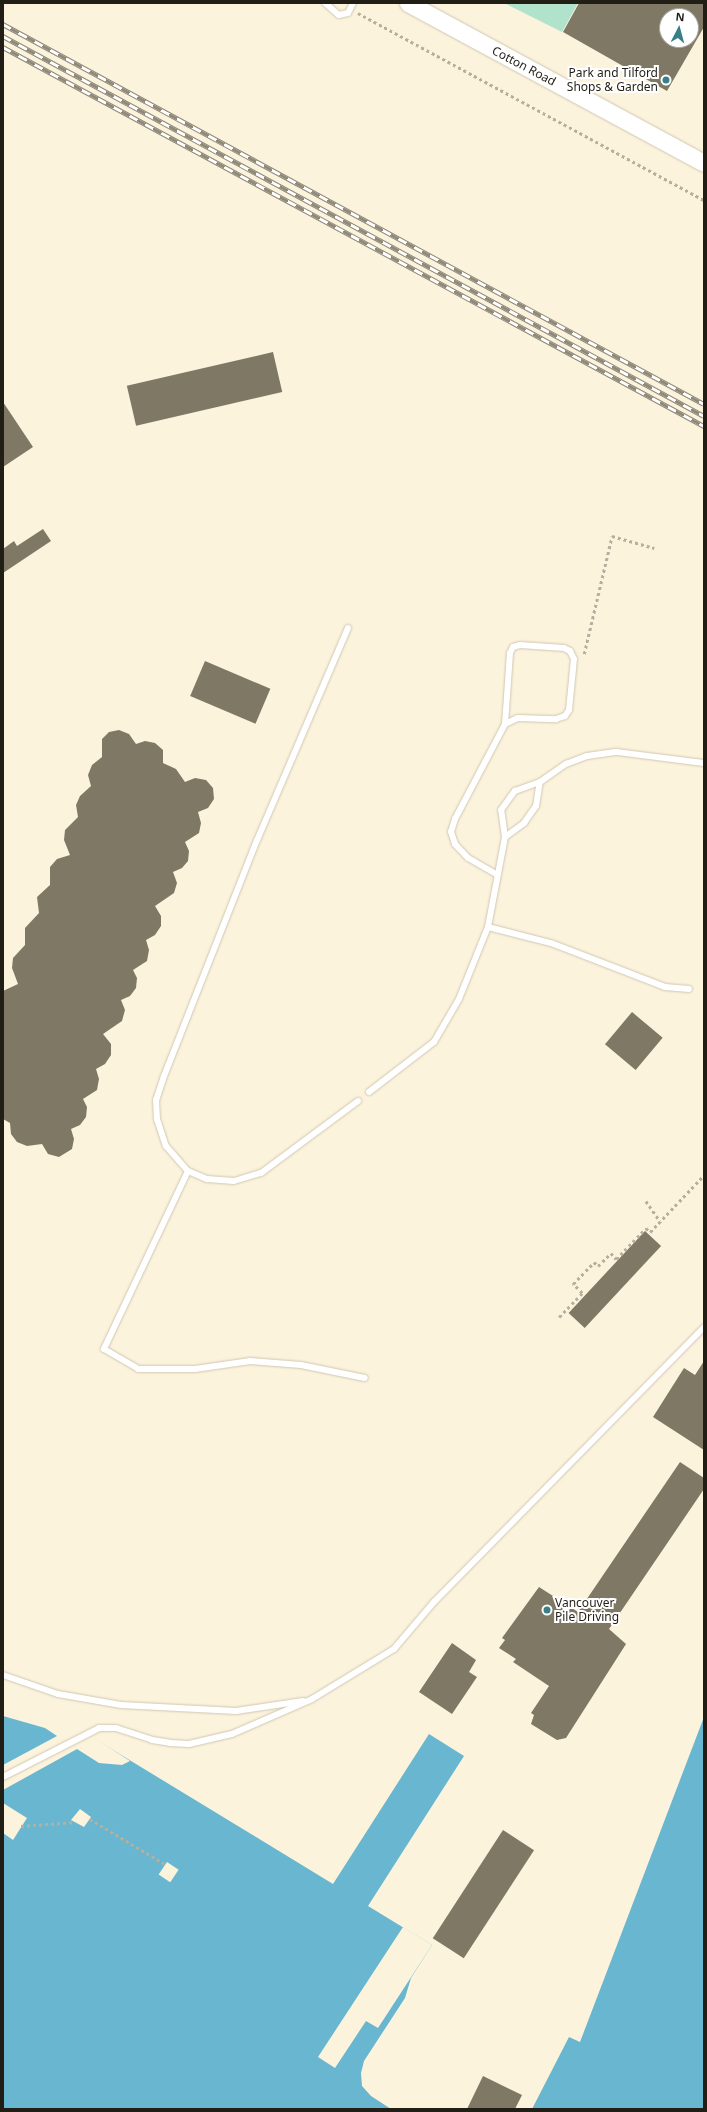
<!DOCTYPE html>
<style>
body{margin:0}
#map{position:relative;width:707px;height:2112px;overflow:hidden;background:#fcf3dd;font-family:"Noto Sans",sans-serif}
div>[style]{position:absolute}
.green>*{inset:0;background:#b1e2cb}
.water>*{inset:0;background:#68b6cf}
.pier>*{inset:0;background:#fcf3dd;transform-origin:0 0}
.building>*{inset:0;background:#7f7864;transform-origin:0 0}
.path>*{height:2.5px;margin-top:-1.25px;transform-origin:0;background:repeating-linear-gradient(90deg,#b6af9d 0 3px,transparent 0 6px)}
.roads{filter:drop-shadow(0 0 1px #d0c7b2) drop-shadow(0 0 1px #d0c7b2)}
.lane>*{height:6px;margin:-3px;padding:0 3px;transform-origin:3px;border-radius:3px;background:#fff}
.secondary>*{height:17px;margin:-8.5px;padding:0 8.5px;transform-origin:8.5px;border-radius:8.5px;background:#fff}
.rail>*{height:4.5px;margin-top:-2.25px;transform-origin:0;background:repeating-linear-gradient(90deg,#fff 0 9px,#8f897a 0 18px);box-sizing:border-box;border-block:1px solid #8f897a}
.dots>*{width:11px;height:11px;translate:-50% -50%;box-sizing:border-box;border:2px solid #fff;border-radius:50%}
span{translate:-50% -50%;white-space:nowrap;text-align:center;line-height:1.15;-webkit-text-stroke:4px #fff;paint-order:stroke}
.street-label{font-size:12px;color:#211e16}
.poi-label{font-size:12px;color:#211e16}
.right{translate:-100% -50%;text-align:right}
.left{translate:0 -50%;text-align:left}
.frame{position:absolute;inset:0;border:4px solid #211e16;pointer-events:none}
.north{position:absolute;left:659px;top:8px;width:40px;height:40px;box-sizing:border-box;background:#fff;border:1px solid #a6a5a2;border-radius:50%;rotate:6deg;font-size:11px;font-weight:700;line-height:16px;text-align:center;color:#211e16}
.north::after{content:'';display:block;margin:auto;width:14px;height:18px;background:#387f88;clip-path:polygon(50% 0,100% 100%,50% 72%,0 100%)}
</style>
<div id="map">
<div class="green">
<i style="clip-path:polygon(504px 3px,578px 3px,562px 32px)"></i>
</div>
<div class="water">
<i style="clip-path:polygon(3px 1696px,95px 1739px,333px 1884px,429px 1734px,464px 1756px,368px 1906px,432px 1945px,411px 1978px,405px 1998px,364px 2061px,361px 2073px,362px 2086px,371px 2096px,391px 2109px,3px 2109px)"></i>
<i style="clip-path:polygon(704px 1717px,704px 2109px,532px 2109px,569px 2037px,580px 2042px)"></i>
</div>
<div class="pier">
<i style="clip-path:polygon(3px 1694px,83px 1720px,98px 1738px,96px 1739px,130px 1761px,122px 1765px,99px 1763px,77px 1749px,3px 1790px,3px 1765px,57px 1736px,45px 1728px,3px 1716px)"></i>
<i style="clip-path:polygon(3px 1803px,27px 1818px,13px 1840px,3px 1833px)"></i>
<i style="clip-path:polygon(80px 1809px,91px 1817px,84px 1827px,71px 1820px)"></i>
<i style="left:167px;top:1862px;width:14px;height:15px;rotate:34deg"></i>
<i style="clip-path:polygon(403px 1927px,432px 1945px,378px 2028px,366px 2021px,335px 2068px,318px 2057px)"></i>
</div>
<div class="building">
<i style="clip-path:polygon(evenodd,579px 3px,704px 3px,704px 27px,667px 91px,563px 32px,579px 3px,667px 16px,691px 16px,691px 40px,667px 40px,667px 16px)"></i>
<i style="left:273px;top:352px;width:41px;height:150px;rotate:77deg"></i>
<i style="clip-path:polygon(3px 402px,33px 447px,3px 467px)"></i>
<i style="clip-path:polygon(43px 529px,51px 541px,3px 573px,3px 549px,14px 541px,17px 546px)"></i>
<i style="left:205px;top:661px;width:71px;height:38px;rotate:23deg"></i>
<i style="clip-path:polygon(119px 730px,129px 734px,136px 744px,145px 741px,155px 743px,163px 750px,163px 763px,176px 769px,185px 782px,195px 778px,206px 780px,213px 788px,214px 799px,208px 808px,198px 812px,201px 823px,199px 833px,185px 842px,189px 851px,188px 861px,182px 868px,173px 872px,177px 883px,174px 893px,155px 906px,161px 916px,161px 926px,155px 935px,146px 940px,149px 950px,147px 961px,133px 970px,137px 978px,136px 988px,130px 996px,121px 1000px,125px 1010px,122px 1021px,103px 1034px,111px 1044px,111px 1055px,105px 1064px,96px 1069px,99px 1079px,97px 1090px,83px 1099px,87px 1107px,86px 1117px,80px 1125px,71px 1129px,74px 1139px,72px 1149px,59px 1157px,48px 1154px,42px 1144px,27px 1146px,17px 1142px,11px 1134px,10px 1123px,3px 1119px,3px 991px,18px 984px,12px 968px,13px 958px,25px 945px,25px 928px,39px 913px,37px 897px,50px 885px,50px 867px,57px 859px,70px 855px,64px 840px,65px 830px,78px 817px,76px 805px,80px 796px,91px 786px,88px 775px,92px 765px,102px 757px,102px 739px,109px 732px)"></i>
<i style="left:632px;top:1012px;width:40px;height:42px;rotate:40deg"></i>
<i style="left:645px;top:1231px;width:22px;height:112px;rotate:43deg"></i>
<i style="clip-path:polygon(704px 1361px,704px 1450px,653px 1417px,684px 1368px,695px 1375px)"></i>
<i style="clip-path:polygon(680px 1462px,704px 1478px,704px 1489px,609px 1629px,626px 1644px,566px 1738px,557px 1740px,531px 1724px,534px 1715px,531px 1713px,549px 1686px,513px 1662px,516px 1659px,499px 1648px,505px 1640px,502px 1638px,539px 1587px,578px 1612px)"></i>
<i style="clip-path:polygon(452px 1643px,476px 1660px,469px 1672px,477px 1677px,452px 1714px,419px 1692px)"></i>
<i style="left:503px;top:1830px;width:37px;height:129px;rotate:33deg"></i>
<i style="clip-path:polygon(483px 2076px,522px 2095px,515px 2109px,467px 2109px)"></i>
</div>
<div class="path">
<i style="left:358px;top:13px;width:393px;rotate:28.4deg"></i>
<i style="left:584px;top:654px;width:121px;rotate:-76.7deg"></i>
<i style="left:612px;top:536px;width:44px;rotate:15.9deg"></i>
<i style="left:646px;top:1201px;width:24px;rotate:55deg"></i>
<i style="left:559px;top:1317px;width:33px;rotate:-46deg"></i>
<i style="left:582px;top:1293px;width:13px;rotate:-135deg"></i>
<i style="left:573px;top:1284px;width:30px;rotate:-46deg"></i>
<i style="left:594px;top:1262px;width:6px;rotate:45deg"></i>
<i style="left:598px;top:1266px;width:18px;rotate:-45deg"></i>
<i style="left:611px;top:1253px;width:8px;rotate:50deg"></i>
<i style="left:616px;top:1259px;width:43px;rotate:-45.9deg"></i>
<i style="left:646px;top:1228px;width:6px;rotate:45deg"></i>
<i style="left:650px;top:1232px;width:79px;rotate:-46.5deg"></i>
<i style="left:90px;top:1819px;width:87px;rotate:31deg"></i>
<i style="left:21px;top:1826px;width:53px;rotate:-4.3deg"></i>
</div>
<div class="roads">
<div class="lane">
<i style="left:325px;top:3px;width:18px;rotate:41deg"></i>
<i style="left:339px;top:15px;width:9px;rotate:-13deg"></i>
<i style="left:348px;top:13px;width:11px;rotate:-63deg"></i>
<i style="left:348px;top:628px;width:231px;rotate:113.2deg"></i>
<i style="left:257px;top:840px;width:254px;rotate:111.5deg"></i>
<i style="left:164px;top:1076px;width:25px;rotate:108deg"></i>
<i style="left:156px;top:1100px;width:19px;rotate:87deg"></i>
<i style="left:157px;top:1119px;width:28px;rotate:72deg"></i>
<i style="left:166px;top:1146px;width:33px;rotate:49deg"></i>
<i style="left:188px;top:1171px;width:21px;rotate:23deg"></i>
<i style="left:207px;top:1179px;width:27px;rotate:4deg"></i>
<i style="left:234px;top:1181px;width:28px;rotate:-17deg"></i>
<i style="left:261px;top:1173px;width:121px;rotate:-36.6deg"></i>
<i style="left:505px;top:837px;width:24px;rotate:-36deg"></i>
<i style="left:524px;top:823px;width:21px;rotate:-55deg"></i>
<i style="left:536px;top:806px;width:24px;rotate:-81deg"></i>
<i style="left:496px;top:874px;width:32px;rotate:-150deg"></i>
<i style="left:468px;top:858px;width:19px;rotate:-133deg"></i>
<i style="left:455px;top:844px;width:13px;rotate:-108deg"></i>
<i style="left:451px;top:832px;width:14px;rotate:-73deg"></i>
<i style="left:455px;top:819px;width:107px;rotate:-62.2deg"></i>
<i style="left:505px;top:724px;width:14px;rotate:-25deg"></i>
<i style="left:518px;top:718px;width:38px;rotate:2deg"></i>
<i style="left:556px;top:719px;width:9px;rotate:-18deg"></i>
<i style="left:565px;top:716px;width:7px;rotate:-56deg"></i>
<i style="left:569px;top:710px;width:51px;rotate:-84.4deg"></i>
<i style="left:574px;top:659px;width:9px;rotate:-117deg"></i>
<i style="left:570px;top:651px;width:7px;rotate:-153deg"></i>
<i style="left:564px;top:648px;width:44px;rotate:-176.1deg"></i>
<i style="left:520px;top:645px;width:7px;rotate:164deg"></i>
<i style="left:513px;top:647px;width:7px;rotate:117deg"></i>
<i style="left:510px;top:653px;width:71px;rotate:94deg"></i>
<i style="left:488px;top:927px;width:65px;rotate:14.3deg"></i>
<i style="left:551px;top:943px;width:122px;rotate:21.1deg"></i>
<i style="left:665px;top:987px;width:24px;rotate:5deg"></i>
<i style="left:369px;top:1092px;width:82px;rotate:-37.6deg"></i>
<i style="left:434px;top:1042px;width:50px;rotate:-59.8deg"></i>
<i style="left:459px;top:999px;width:78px;rotate:-68.1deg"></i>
<i style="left:488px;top:927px;width:92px;rotate:-79.3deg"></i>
<i style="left:505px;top:837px;width:27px;rotate:-98deg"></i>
<i style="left:501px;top:810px;width:24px;rotate:-54deg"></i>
<i style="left:515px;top:791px;width:27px;rotate:-20deg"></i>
<i style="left:540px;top:782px;width:32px;rotate:-35deg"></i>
<i style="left:566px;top:764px;width:22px;rotate:-21deg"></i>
<i style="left:587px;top:756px;width:30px;rotate:-8deg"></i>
<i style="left:617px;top:752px;width:88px;rotate:7.2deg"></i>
<i style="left:188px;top:1171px;width:197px;rotate:115.3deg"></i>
<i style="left:104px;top:1349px;width:39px;rotate:30deg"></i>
<i style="left:138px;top:1369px;width:57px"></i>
<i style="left:195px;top:1369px;width:56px;rotate:-8.3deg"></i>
<i style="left:250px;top:1361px;width:51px;rotate:4.5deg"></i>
<i style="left:301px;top:1365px;width:65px;rotate:11.5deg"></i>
<i style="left:3px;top:1675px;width:58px;rotate:19.1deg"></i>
<i style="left:58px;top:1694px;width:64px;rotate:9.9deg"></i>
<i style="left:121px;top:1705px;width:115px;rotate:3deg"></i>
<i style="left:236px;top:1711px;width:68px;rotate:-8.5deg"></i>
<i style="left:3px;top:1777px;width:108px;rotate:-27deg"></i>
<i style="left:99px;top:1728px;width:17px"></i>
<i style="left:116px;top:1728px;width:38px;rotate:18deg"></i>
<i style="left:152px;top:1740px;width:18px;rotate:9deg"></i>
<i style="left:170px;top:1743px;width:19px;rotate:3deg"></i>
<i style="left:189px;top:1744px;width:44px;rotate:-13.1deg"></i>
<i style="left:232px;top:1734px;width:87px;rotate:-23.6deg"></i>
<i style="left:312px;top:1699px;width:96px;rotate:-31.4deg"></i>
<i style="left:394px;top:1649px;width:62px;rotate:-49.6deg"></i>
<i style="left:434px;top:1602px;width:385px;rotate:-45.5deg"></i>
</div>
<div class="secondary">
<i style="left:408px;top:3px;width:336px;rotate:28.4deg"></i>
</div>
</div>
<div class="rail">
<i style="left:3px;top:24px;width:797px;rotate:28.46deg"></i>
<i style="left:3px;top:36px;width:797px;rotate:28.46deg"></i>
<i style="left:3px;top:47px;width:797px;rotate:28.4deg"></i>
</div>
<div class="dots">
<i style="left:666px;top:80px;background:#387f88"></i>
<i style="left:547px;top:1610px;background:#387f88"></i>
</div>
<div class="street-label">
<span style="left:524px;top:66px;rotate:28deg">Cotton Road</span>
</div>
<div class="poi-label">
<span class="right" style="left:658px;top:80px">Park and Tilford<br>Shops &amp; Garden</span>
<span class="left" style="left:555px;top:1610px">Vancouver<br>Pile Driving</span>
</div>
<div class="frame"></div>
<div class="north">N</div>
</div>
